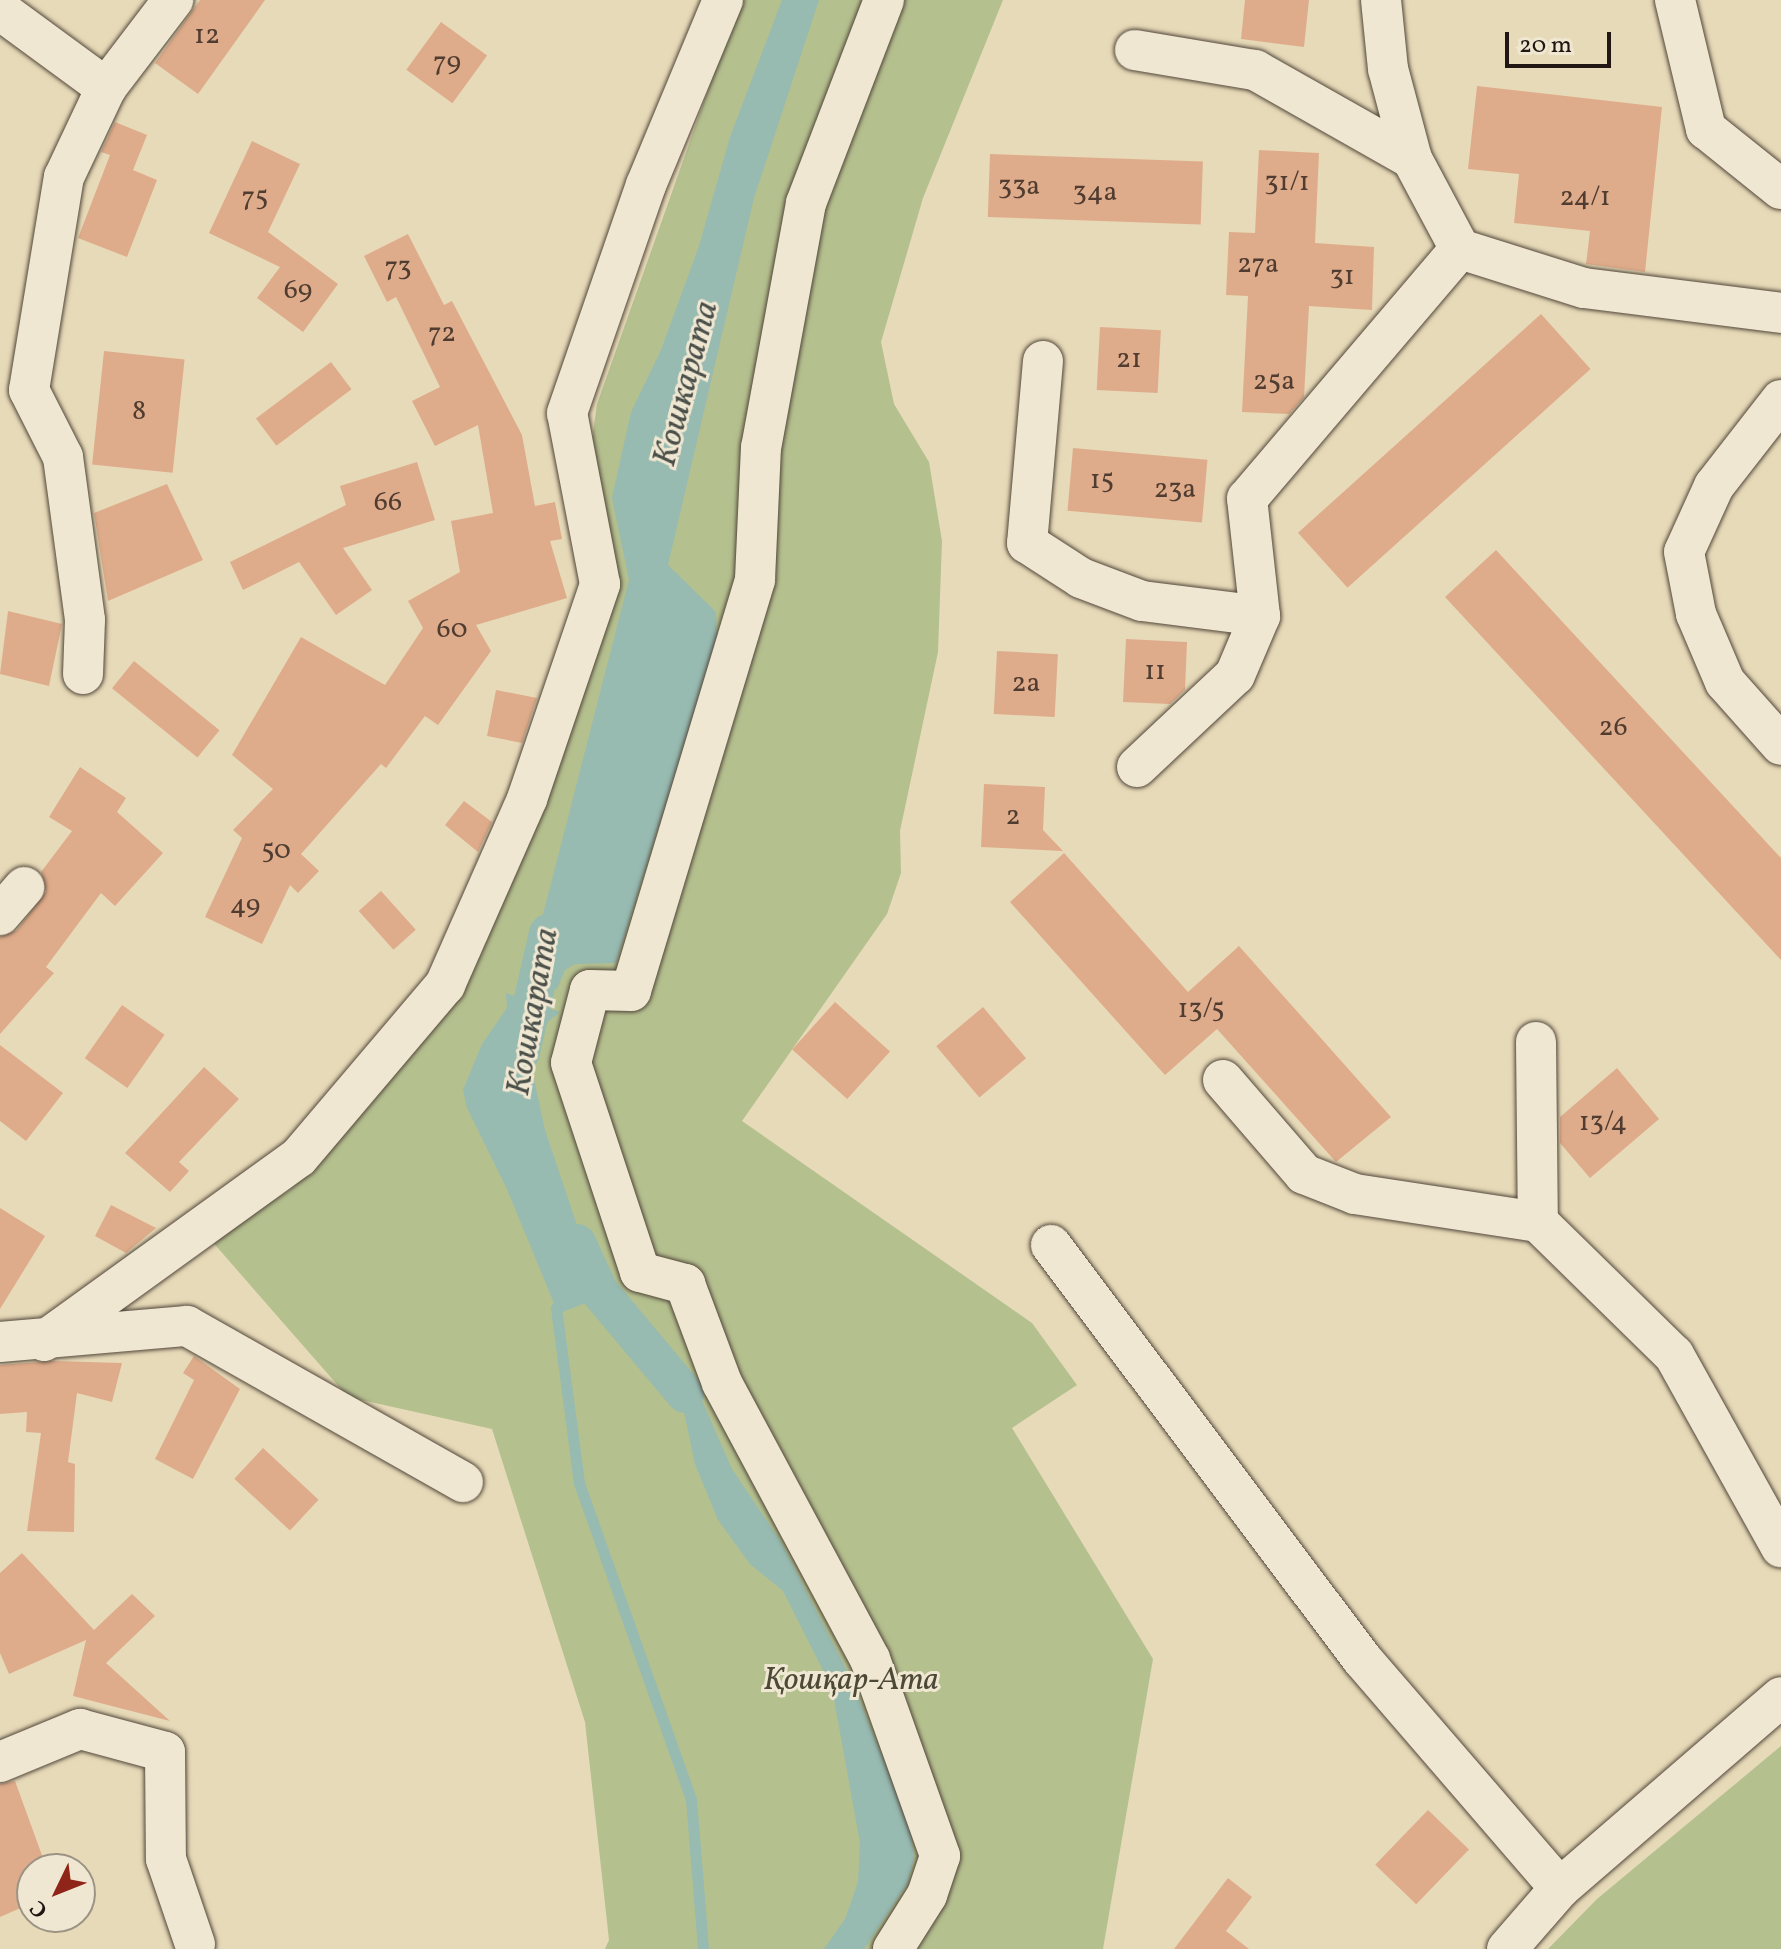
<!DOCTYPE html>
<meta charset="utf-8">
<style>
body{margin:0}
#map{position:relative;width:1781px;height:1949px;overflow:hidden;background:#e7dab8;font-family:Vollkorn,serif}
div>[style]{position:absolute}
.green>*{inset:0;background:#b5c08f}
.water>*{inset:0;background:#97bab1}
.stream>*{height:11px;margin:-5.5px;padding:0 5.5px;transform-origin:5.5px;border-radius:5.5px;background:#97bab1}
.canal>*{height:38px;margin:-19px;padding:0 19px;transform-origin:19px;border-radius:19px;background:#97bab1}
.building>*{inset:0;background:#dfac8b;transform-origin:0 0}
.roads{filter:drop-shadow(0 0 2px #52473b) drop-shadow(0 0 2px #52473b)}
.minor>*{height:40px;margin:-20px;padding:0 20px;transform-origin:20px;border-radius:20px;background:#efe7d1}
span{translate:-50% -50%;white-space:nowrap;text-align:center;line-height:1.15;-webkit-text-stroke:6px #efe7d1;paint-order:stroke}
.number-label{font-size:28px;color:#503c30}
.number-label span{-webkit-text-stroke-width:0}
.park-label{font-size:32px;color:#4d4937;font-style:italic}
.water-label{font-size:34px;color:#4a4f49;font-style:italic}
.north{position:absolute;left:16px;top:1853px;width:80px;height:80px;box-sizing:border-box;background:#efe7d1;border:2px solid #9d9384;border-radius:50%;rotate:227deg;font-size:22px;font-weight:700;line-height:32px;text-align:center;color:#211611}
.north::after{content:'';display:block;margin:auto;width:28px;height:36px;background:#8f2418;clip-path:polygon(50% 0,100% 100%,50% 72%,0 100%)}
.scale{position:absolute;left:1505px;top:32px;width:106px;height:36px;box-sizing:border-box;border:4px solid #211611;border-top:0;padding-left:10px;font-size:24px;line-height:28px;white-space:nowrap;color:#211611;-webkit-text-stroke:6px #efe7d1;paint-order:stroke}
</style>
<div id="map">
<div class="green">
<i style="clip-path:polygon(740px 0,1003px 0,923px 198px,881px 342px,894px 404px,929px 462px,942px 541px,938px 652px,900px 831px,901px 873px,887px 914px,742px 1121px,1032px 1323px,1077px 1385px,1012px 1428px,1153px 1659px,1103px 1949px,605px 1949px,609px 1940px,585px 1722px,492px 1429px,348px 1397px,210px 1239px,287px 1192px,320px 1164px,367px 1107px,445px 985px,600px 584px,586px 483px,597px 404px)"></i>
<i style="clip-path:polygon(1781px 1746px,1781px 1949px,1548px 1949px,1597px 1899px)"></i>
</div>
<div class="water">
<i style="clip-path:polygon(782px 0,819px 0,754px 198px,668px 565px,716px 612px,717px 642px,616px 963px,575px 964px,565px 970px,557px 989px,527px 977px,629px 580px,612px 498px,631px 412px,661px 350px,699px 246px,730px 137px)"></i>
<i style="clip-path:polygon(506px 993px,560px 1012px,540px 1028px,530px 1061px,545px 1130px,599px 1291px,556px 1308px,506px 1187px,467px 1108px,463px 1090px,482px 1044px,507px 1008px)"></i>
<i style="clip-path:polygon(668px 1353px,691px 1376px,732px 1469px,781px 1542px,849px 1675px,910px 1823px,914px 1858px,908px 1883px,864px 1949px,824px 1949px,845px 1919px,858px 1882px,860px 1843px,832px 1688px,783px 1591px,750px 1564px,718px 1520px,695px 1464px,684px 1412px,645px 1356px)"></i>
</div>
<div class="stream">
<i style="left:599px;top:1291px;width:46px;rotate:158.4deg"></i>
<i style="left:556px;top:1308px;width:177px;rotate:82.5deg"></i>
<i style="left:579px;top:1483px;width:335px;rotate:70.5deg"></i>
<i style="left:691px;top:1799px;width:150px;rotate:85.4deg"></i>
</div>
<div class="canal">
<i style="left:521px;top:1052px;width:122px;rotate:-77.2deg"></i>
<i style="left:577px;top:1243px;width:53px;rotate:65.4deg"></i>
<i style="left:599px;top:1291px;width:134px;rotate:50.1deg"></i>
</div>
<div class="building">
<i style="clip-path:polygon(200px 0,265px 0,198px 94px,155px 63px)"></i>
<i style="clip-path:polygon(1245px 0,1309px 0,1304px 47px,1241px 39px)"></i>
<i style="left:441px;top:22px;width:57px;height:59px;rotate:36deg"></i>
<i style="clip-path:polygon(1477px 86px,1662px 107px,1645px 272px,1586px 264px,1590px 231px,1514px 223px,1519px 174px,1468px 169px)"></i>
<i style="clip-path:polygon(115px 122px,147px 135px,133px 170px,157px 180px,127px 257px,78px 238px,110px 155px,101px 152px)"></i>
<i style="clip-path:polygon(252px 141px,300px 164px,268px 232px,338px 284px,303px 332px,257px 298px,280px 267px,209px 233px)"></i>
<i style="clip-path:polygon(1259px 150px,1319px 153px,1315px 243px,1374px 247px,1372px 310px,1309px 306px,1304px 397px,1289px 414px,1242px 412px,1248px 296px,1226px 295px,1229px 232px,1255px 233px)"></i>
<i style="left:990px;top:154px;width:213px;height:63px;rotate:2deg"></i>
<i style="clip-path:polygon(408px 234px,444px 305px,452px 301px,522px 435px,535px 506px,555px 502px,562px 539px,550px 541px,567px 598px,476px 625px,491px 651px,438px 725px,425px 716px,386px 768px,381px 764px,301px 854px,319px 871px,298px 893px,290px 885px,262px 944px,205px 917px,242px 838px,233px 830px,273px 789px,232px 755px,301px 637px,385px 685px,423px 628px,408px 601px,460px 572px,451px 521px,493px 513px,478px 425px,435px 446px,412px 401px,440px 387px,396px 297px,387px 302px,364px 256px)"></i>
<i style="left:1541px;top:314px;width:74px;height:327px;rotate:48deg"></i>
<i style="left:1100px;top:327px;width:61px;height:63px;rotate:3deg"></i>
<i style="left:104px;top:351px;width:81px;height:114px;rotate:6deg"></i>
<i style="left:331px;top:362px;width:34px;height:94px;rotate:53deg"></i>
<i style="left:1073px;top:448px;width:135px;height:63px;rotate:5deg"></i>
<i style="clip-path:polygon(417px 462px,435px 520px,343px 548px,372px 590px,336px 615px,299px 562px,243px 590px,230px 562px,346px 505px,340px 486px)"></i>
<i style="clip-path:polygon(167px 484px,203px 560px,108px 601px,94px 513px)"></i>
<i style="clip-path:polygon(1496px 550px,1781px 858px,1781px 960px,1445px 597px)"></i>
<i style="clip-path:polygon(8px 611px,62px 624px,49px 686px,0 674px)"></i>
<i style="clip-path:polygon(1126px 639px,1187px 642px,1185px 690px,1170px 704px,1123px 702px)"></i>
<i style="left:997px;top:651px;width:61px;height:63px;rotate:3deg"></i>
<i style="left:134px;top:661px;width:110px;height:35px;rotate:39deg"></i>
<i style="clip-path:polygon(496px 690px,537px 698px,522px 743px,487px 736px)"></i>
<i style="clip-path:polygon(80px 767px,126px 798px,117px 812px,163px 853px,115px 906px,101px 893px,46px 967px,54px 973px,0 1034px,0 937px,17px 930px,46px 892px,41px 872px,72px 831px,49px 817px)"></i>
<i style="clip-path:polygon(984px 784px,1045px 787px,1043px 830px,1063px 851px,981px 847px)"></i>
<i style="clip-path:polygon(464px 801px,492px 822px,478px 852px,445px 825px)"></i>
<i style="clip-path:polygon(1064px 853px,1188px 992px,1239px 946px,1391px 1117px,1336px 1162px,1217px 1029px,1165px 1075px,1010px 902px)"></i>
<i style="left:381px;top:891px;width:52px;height:30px;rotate:48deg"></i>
<i style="left:835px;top:1002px;width:74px;height:64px;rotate:42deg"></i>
<i style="left:122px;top:1005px;width:52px;height:65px;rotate:35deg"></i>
<i style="left:983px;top:1007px;width:67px;height:61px;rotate:50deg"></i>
<i style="clip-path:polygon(0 1045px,63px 1093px,26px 1141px,0 1121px)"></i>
<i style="clip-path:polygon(204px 1067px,239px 1099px,179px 1162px,189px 1171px,170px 1192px,125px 1153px)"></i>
<i style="clip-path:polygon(1617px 1068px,1659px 1119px,1590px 1178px,1560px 1143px,1560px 1117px)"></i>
<i style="clip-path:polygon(111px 1205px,156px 1228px,126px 1253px,95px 1236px)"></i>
<i style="clip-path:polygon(0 1208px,45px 1236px,0 1309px)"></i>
<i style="clip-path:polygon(194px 1356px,240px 1389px,193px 1479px,155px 1459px,194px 1380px,183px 1373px)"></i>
<i style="clip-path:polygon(53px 1361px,122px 1363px,112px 1402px,77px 1393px,68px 1462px,75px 1464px,74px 1532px,27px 1531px,41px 1433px,26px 1432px,27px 1412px,0 1414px,0 1365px)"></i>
<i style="left:263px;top:1448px;width:76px;height:42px;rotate:43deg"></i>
<i style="clip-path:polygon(22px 1553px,94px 1630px,132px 1594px,155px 1616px,106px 1663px,170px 1721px,73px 1696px,86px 1640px,9px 1674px,0 1653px,0 1573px)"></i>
<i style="clip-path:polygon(15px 1781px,47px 1869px,32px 1869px,32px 1903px,0 1917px,0 1784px)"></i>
<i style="left:1428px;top:1810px;width:57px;height:76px;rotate:44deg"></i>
<i style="clip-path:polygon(1228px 1878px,1252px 1897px,1226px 1931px,1249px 1949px,1174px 1949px)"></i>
</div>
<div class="roads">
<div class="minor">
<i style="left:884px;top:0;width:217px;rotate:111deg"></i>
<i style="left:806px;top:203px;width:248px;rotate:100.4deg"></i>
<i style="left:761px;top:447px;width:133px;rotate:92.6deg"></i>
<i style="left:755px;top:580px;width:429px;rotate:106.8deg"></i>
<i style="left:631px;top:991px;width:41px;rotate:-178.6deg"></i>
<i style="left:590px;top:990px;width:75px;rotate:104.6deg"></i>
<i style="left:571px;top:1063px;width:220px;rotate:71.7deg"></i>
<i style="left:640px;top:1272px;width:47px;rotate:14.9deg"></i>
<i style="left:685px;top:1284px;width:106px;rotate:69.5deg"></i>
<i style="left:722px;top:1383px;width:313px;rotate:61.8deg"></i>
<i style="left:870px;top:1659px;width:209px;rotate:70.4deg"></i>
<i style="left:940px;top:1856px;width:41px;rotate:108.4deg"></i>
<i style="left:927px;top:1895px;width:64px;rotate:122.2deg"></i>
<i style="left:1675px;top:0;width:133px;rotate:76.5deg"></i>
<i style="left:1706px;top:129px;width:96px;rotate:38.7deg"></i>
<i style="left:0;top:10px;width:132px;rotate:36.3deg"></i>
<i style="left:1135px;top:50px;width:122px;rotate:9.5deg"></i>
<i style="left:1255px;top:70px;width:180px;rotate:29.5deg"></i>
<i style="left:1460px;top:249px;width:130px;rotate:17.5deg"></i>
<i style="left:1584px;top:288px;width:199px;rotate:7.2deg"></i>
<i style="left:1043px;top:361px;width:183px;rotate:95deg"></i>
<i style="left:1027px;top:543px;width:64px;rotate:32.9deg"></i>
<i style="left:1081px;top:578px;width:65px;rotate:20.7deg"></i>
<i style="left:1142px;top:601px;width:119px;rotate:7.2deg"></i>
<i style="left:29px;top:390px;width:216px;rotate:-80.7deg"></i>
<i style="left:64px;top:177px;width:98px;rotate:-64.7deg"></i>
<i style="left:106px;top:88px;width:111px;rotate:-52.7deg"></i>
<i style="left:29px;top:390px;width:75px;rotate:63.1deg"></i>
<i style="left:63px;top:457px;width:164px;rotate:82.3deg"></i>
<i style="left:85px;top:620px;width:54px;rotate:92.1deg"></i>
<i style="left:1781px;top:400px;width:109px;rotate:127.9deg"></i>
<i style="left:1714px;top:486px;width:72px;rotate:114.4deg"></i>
<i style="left:1684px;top:552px;width:63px;rotate:79deg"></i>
<i style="left:1696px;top:614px;width:74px;rotate:66.9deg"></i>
<i style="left:1725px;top:682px;width:84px;rotate:48.4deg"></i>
<i style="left:1137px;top:767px;width:134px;rotate:-43.2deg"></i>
<i style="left:1235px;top:675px;width:64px;rotate:-67deg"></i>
<i style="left:1260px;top:616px;width:118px;rotate:-96.3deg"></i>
<i style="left:1247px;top:499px;width:328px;rotate:-49.6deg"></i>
<i style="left:1460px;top:249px;width:102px;rotate:-118.1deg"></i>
<i style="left:1412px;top:159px;width:93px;rotate:-104.9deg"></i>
<i style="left:1388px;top:69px;width:69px;rotate:-95.8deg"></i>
<i style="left:0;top:915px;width:37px;rotate:-49deg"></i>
<i style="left:1536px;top:1042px;width:180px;rotate:89.4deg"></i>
<i style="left:1538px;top:1222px;width:190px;rotate:44.4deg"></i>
<i style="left:1674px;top:1355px;width:220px;rotate:60.9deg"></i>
<i style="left:1223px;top:1080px;width:124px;rotate:49.2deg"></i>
<i style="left:1304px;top:1174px;width:55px;rotate:21.4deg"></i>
<i style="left:1355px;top:1194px;width:185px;rotate:8.7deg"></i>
<i style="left:1051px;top:1245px;width:518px;rotate:53.09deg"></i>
<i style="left:1362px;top:1659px;width:303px;rotate:49.2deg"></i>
<i style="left:44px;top:1341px;width:314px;rotate:-35.8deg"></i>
<i style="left:299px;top:1157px;width:226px;rotate:-49.7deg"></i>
<i style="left:445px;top:985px;width:203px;rotate:-66.2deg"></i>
<i style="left:527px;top:799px;width:227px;rotate:-71.2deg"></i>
<i style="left:600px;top:584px;width:174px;rotate:-100.9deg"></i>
<i style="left:567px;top:413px;width:241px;rotate:-70.9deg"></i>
<i style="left:646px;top:185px;width:200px;rotate:-67.4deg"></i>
<i style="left:0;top:1342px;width:188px;rotate:-4.9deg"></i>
<i style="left:187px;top:1326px;width:317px;rotate:29.5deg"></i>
<i style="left:0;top:1762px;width:87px;rotate:-22.4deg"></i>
<i style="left:80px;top:1729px;width:88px;rotate:15.1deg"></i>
<i style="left:165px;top:1752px;width:107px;rotate:89.5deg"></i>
<i style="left:166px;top:1859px;width:90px;rotate:71.2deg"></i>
<i style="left:1507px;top:1949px;width:81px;rotate:-49deg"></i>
<i style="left:1560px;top:1888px;width:292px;rotate:-40.8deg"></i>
</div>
</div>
<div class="number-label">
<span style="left:207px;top:36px">12</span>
<span style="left:447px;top:63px">79</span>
<span style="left:1287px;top:183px">31/1</span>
<span style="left:1019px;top:187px">33а</span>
<span style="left:1095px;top:193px">34а</span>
<span style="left:255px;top:198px">75</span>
<span style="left:1585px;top:198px">24/1</span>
<span style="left:1258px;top:265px">27а</span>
<span style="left:398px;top:268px">73</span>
<span style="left:1342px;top:277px">31</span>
<span style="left:298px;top:291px">69</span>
<span style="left:442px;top:334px">72</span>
<span style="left:1129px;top:360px">21</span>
<span style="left:1274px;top:382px">25а</span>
<span style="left:139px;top:412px">8</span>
<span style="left:1102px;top:481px">15</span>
<span style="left:1175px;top:490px">23а</span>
<span style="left:388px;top:503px">66</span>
<span style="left:452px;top:630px">60</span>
<span style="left:1155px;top:672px">11</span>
<span style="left:1026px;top:684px">2а</span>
<span style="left:1613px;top:728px">26</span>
<span style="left:1013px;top:817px">2</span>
<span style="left:276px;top:851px">50</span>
<span style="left:245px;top:906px">49</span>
<span style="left:1201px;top:1010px">13/5</span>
<span style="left:1603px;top:1123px">13/4</span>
</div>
<div class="park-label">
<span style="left:851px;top:1681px">Қошқар-Ата</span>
</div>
<div class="water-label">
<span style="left:687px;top:384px;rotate:-75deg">Кошкарата</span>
<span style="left:534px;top:1012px;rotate:-80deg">Кошкарата</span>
</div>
<div class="north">С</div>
<div class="scale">20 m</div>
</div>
